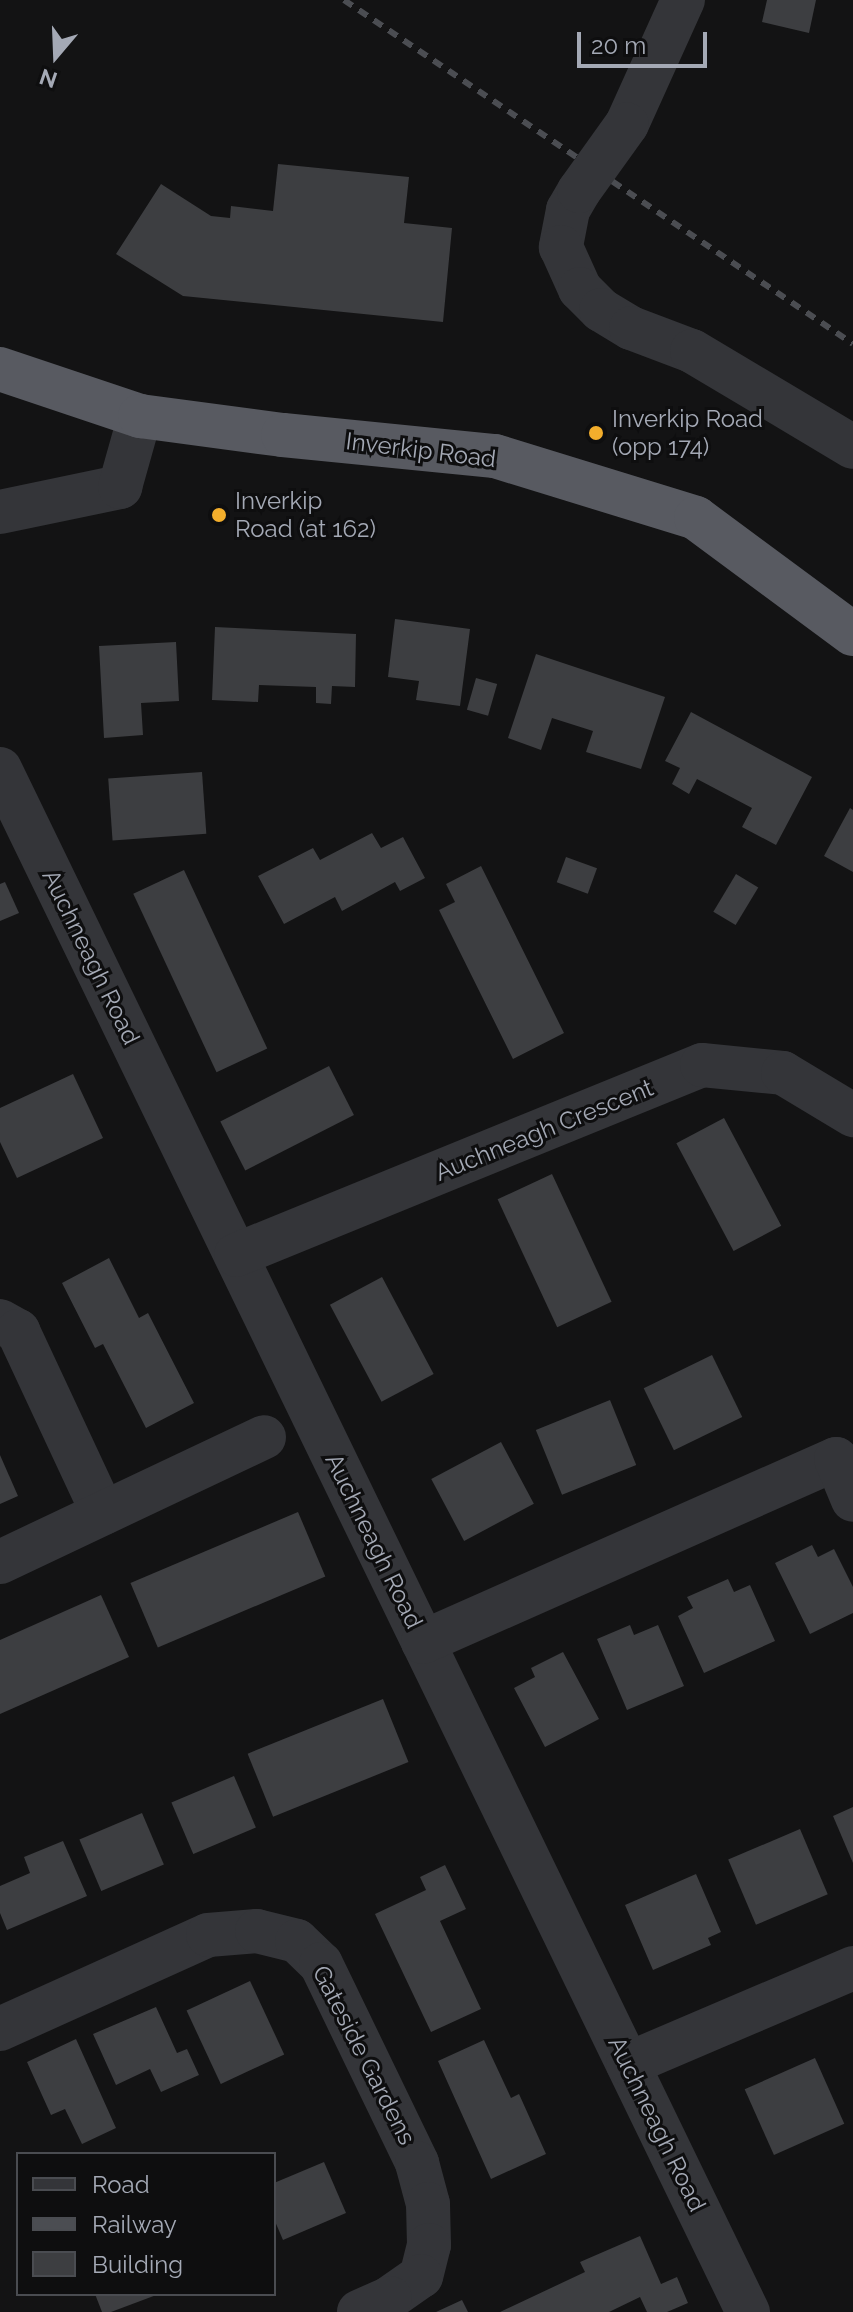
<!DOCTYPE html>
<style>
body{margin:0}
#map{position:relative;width:853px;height:2312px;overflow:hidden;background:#131314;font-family:Raleway,sans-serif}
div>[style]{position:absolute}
.building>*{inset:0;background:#3d3e41;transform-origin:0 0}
.minor>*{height:44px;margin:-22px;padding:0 22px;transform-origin:22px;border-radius:22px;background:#343539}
.trunk>*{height:44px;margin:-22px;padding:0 22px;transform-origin:22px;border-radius:22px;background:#585a61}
.rail>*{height:6px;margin-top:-3px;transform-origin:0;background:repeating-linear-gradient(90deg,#4b4d52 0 10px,transparent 0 18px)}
.minor-bridge>*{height:44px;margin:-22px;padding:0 22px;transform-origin:22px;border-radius:22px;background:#343539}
.dots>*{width:22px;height:22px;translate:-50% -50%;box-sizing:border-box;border:4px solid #0e0e0f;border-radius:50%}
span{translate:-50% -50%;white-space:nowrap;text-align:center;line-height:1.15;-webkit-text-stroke:6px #0e0e0f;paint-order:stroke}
.poi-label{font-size:24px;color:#a4a9b5}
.left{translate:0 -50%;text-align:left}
.street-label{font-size:24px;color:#a4a9b5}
.legend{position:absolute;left:16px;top:2152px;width:260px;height:144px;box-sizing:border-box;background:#0e0e0f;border:2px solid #4a4c51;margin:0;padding:10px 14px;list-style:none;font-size:24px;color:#a4a9b5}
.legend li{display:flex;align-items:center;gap:16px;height:40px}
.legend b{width:40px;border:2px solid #4a4c51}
.north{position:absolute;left:16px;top:16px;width:80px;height:80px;-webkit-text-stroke:6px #0e0e0f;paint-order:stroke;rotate:199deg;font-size:22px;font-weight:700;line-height:32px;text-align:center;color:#a4a9b5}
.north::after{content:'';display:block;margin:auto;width:28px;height:36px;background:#a4a9b5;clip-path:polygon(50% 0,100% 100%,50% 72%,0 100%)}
.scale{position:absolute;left:577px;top:32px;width:130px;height:36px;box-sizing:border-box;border:4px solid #a4a9b5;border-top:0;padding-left:10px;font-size:24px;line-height:28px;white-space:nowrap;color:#a4a9b5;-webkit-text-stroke:6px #0e0e0f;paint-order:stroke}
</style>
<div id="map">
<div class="building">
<i style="clip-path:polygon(767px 0,816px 0,809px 33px,762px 22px)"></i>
<i style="clip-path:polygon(278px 164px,409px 177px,404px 223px,452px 228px,443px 322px,183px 296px,116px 254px,161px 184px,211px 216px,230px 218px,231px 206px,273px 211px)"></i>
<i style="clip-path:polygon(395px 619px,470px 629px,460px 706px,416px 700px,419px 681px,388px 677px)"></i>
<i style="clip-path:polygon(215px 627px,356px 634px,355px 687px,332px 686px,331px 704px,316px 703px,316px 687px,259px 685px,258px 702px,212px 700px)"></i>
<i style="clip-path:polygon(176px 642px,179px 701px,141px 703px,143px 735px,104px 738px,99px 646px)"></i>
<i style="clip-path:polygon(536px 654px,665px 697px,641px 769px,586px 752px,593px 731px,552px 718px,541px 750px,508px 738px)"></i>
<i style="left:476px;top:678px;width:22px;height:33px;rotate:16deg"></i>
<i style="clip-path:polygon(691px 712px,812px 777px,776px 845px,742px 827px,752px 808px,697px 779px,689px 794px,672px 784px,680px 768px,665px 761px)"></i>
<i style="left:202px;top:772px;width:62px;height:94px;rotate:86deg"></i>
<i style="clip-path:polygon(850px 808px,853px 810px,853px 872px,824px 856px)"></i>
<i style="clip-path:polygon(372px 833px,381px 848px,403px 837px,425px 878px,400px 891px,395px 882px,342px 911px,335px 897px,284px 924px,258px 876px,313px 848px,320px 860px)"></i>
<i style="left:566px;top:857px;width:33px;height:27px;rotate:20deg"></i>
<i style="clip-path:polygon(481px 866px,564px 1033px,513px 1059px,439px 910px,455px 902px,446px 884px)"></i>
<i style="left:184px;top:870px;width:197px;height:56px;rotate:65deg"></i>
<i style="left:736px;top:874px;width:26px;height:44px;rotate:31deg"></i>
<i style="clip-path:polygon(5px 882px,19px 913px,0 921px,0 884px)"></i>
<i style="left:329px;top:1066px;width:55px;height:122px;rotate:63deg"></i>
<i style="clip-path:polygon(73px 1074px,103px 1138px,17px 1178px,0 1142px,0 1108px)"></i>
<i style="left:724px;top:1118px;width:122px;height:54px;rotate:62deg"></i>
<i style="left:552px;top:1174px;width:141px;height:60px;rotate:65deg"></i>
<i style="clip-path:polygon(109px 1258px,139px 1318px,148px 1313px,194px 1403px,146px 1428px,103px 1344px,95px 1348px,62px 1283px)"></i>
<i style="left:382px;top:1277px;width:110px;height:59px;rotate:62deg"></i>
<i style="left:712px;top:1355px;width:69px;height:76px;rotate:64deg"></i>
<i style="left:610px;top:1400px;width:70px;height:80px;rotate:68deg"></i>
<i style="left:501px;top:1442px;width:70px;height:79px;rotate:62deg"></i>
<i style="clip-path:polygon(0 1455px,18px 1496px,0 1504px)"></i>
<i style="left:298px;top:1512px;width:70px;height:182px;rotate:67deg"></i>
<i style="clip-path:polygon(812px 1545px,818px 1557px,834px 1549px,853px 1587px,853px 1613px,810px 1634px,775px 1563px)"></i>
<i style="clip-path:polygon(728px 1579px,734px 1592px,750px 1585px,775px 1641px,704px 1673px,678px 1616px,693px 1608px,687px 1597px)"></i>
<i style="clip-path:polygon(101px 1595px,129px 1657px,0 1714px,0 1640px)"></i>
<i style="clip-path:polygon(630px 1625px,634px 1635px,658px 1625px,684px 1686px,627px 1710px,597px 1639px)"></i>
<i style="clip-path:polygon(563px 1652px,599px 1719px,545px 1747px,514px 1688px,535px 1677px,531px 1668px)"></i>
<i style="left:383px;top:1699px;width:68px;height:146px;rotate:68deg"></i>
<i style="left:234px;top:1776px;width:56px;height:68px;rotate:67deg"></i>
<i style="clip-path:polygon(853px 1807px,853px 1863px,833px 1816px)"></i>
<i style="left:142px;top:1813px;width:56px;height:68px;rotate:67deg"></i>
<i style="left:800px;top:1829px;width:71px;height:78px;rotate:67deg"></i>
<i style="clip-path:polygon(63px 1841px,87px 1896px,7px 1930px,0 1913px,0 1886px,30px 1873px,24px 1857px)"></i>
<i style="clip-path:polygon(445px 1865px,466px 1909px,440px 1921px,481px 2009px,431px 2032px,375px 1914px,426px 1890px,420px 1877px)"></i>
<i style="clip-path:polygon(696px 1874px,721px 1932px,708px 1938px,711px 1945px,653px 1970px,625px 1905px)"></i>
<i style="left:250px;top:1981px;width:81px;height:70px;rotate:65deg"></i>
<i style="clip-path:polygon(156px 2007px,177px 2053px,187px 2049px,199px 2075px,161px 2092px,150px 2069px,116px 2085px,93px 2034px)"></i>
<i style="clip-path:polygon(76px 2039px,116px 2128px,82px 2144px,65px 2109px,51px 2115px,27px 2062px)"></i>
<i style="clip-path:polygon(484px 2040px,511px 2098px,519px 2094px,546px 2154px,491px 2179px,438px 2061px)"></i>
<i style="left:815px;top:2058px;width:72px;height:77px;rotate:66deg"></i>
<i style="clip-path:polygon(324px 2162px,346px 2213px,283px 2240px,274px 2219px,274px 2183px)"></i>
<i style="clip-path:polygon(640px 2236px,661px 2284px,677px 2277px,688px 2303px,667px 2312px,647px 2312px,640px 2297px,609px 2312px,500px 2312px,585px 2272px,580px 2262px)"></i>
<i style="clip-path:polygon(95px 2294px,159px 2294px,111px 2312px,102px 2312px)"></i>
<i style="clip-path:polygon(462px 2300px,468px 2312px,436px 2312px)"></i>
</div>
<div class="minor">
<i style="left:627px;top:124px;width:136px;rotate:-65.7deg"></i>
<i style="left:579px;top:191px;width:22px;rotate:120deg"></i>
<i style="left:568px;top:210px;width:38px;rotate:101deg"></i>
<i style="left:561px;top:247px;width:46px;rotate:65.7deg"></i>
<i style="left:580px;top:289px;width:30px;rotate:45deg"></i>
<i style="left:601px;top:310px;width:35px;rotate:31deg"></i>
<i style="left:631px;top:328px;width:65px;rotate:20.7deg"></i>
<i style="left:692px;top:351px;width:187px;rotate:30.8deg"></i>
<i style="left:0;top:512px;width:123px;rotate:-11.8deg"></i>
<i style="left:120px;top:487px;width:74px;rotate:-74.3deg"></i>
<i style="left:0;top:769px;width:1715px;rotate:64.14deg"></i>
<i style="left:236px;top:1255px;width:503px;rotate:-22.18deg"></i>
<i style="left:702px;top:1065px;width:81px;rotate:5.6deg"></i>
<i style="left:783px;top:1073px;width:82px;rotate:31deg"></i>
<i style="left:0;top:1321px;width:21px;rotate:29deg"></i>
<i style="left:18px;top:1331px;width:201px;rotate:65deg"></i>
<i style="left:0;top:1562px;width:292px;rotate:-25.3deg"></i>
<i style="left:423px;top:1642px;width:452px;rotate:-23.9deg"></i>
<i style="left:836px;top:1459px;width:44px;rotate:67.5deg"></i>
<i style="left:0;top:2029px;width:228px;rotate:-24.3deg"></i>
<i style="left:208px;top:1935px;width:49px;rotate:-4.7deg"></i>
<i style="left:257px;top:1931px;width:41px;rotate:14deg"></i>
<i style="left:297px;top:1941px;width:33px;rotate:44deg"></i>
<i style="left:321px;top:1964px;width:221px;rotate:64.2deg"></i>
<i style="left:417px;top:2163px;width:42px;rotate:75deg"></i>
<i style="left:428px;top:2204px;width:41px;rotate:88.6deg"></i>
<i style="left:429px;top:2245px;width:32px;rotate:104deg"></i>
<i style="left:421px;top:2276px;width:38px;rotate:145deg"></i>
<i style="left:390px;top:2298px;width:34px;rotate:156deg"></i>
<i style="left:628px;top:2064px;width:245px;rotate:-23.1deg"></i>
</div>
<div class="trunk">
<i style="left:0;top:369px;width:148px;rotate:18.6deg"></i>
<i style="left:140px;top:416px;width:144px;rotate:7.6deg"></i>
<i style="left:283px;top:435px;width:213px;rotate:5.7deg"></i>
<i style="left:495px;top:456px;width:210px;rotate:17.1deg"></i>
<i style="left:696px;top:518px;width:195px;rotate:36.5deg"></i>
</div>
<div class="rail">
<i style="left:344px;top:0;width:614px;rotate:34.05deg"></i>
</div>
<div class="minor-bridge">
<i style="left:579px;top:191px;width:82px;rotate:-54.4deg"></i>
</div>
<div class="dots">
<i style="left:596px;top:433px;background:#f3ae2c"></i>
<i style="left:219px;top:515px;background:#f3ae2c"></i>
</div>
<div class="poi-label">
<span class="left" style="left:612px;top:433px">Inverkip Road<br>(opp 174)</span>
<span class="left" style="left:235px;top:515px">Inverkip<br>Road (at 162)</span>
</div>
<div class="street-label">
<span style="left:421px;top:450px;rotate:7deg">Inverkip Road</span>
<span style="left:91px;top:957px;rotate:64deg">Auchneagh Road</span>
<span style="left:544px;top:1130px;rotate:-22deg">Auchneagh Crescent</span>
<span style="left:374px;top:1541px;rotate:64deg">Auchneagh Road</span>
<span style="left:364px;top:2055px;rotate:63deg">Gateside Gardens</span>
<span style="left:657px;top:2124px;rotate:64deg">Auchneagh Road</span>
</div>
<ul class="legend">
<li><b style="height:10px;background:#343539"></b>Road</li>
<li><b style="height:10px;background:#4b4d52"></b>Railway</li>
<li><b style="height:22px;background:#3d3e41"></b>Building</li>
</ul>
<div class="north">N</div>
<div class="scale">20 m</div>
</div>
